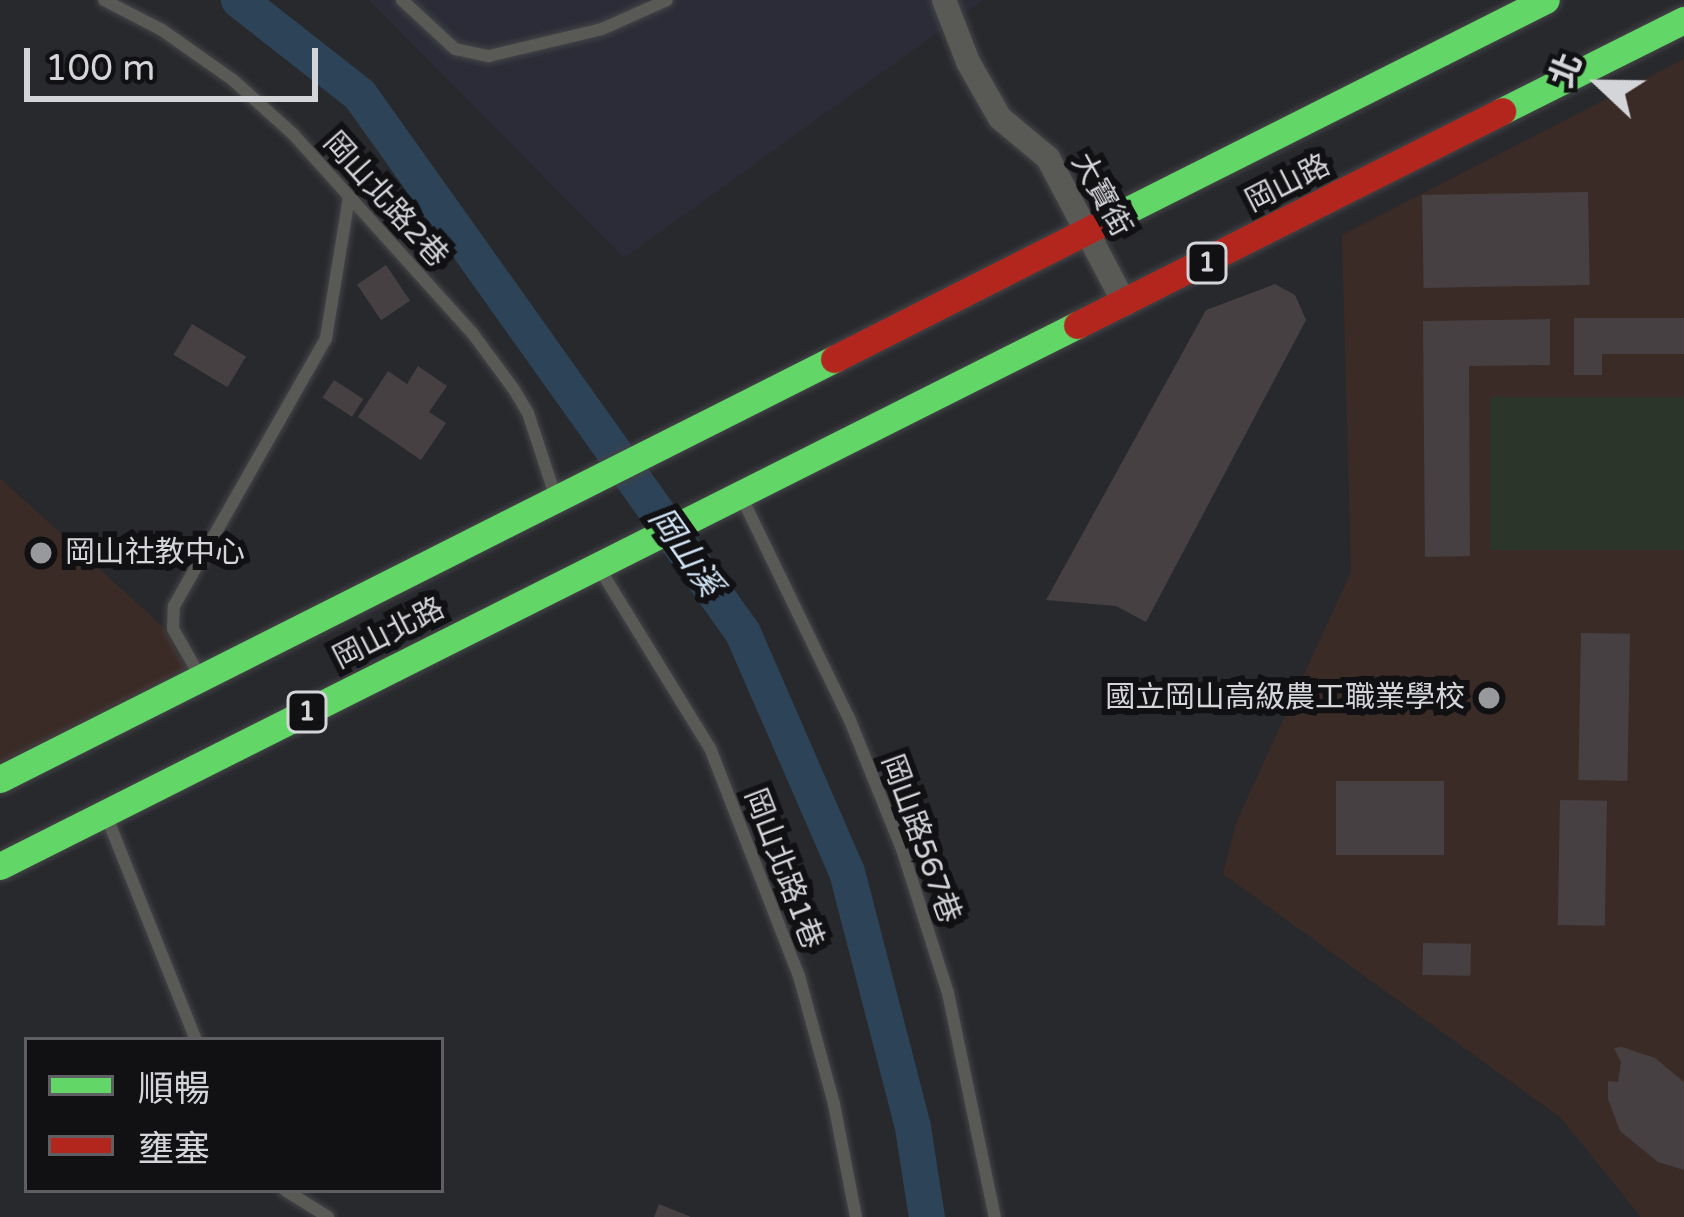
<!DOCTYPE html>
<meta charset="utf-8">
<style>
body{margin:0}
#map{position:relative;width:1684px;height:1217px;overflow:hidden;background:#28292d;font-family:"Varela Round","Noto Sans TC",sans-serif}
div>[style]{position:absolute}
.built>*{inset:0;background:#2b2c37}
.education>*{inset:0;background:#3b2b26}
.green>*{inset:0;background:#2c3529;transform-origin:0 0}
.river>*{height:36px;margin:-18px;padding:0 18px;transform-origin:18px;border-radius:18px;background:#2d4357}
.building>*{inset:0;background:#464042;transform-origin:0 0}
.roads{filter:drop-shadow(0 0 3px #444548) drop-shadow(0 0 3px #444548)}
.lane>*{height:12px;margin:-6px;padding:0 6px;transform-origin:6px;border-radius:6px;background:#595956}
.street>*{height:24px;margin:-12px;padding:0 12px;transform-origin:12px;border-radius:12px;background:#595956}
.fast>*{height:27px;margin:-13.5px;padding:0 13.5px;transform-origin:13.5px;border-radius:13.5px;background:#63d668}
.jam>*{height:27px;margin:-13.5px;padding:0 13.5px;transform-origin:13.5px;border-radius:13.5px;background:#b3261e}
.dots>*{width:33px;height:33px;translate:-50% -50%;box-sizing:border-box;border:6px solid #111114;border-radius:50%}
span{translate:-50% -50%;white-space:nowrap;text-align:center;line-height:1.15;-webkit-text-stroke:12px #111114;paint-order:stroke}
.shield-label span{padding:3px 9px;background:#111114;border:3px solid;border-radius:9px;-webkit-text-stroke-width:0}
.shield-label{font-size:27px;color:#d4d5d9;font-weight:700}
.street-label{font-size:30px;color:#d4d5d9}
.poi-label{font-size:30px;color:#d4d5d9}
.left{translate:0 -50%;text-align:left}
.right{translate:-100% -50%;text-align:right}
.water-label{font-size:33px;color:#d2e5f6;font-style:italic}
.legend{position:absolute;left:24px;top:1037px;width:420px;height:156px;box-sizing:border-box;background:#111114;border:3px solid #5f5f63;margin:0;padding:15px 21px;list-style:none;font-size:36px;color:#d4d5d9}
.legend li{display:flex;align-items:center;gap:24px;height:60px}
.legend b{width:60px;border:3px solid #5f5f63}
.north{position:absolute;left:1540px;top:24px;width:120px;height:120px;-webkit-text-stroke:9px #111114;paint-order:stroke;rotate:292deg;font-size:33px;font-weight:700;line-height:48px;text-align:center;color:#d4d5d9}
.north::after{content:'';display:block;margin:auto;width:42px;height:54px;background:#d4d5d9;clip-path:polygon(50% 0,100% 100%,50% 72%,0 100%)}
.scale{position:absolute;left:24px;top:48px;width:294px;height:54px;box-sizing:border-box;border:6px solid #d4d5d9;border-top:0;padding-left:15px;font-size:36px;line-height:42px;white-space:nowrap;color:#d4d5d9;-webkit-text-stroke:9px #111114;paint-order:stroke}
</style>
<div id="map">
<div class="built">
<i style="clip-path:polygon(369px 0,983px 0,624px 258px)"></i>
</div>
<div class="education">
<i style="clip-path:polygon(1684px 59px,1684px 1217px,1641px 1217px,1560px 1117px,1223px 874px,1236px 823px,1351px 572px,1342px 235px)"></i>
<i style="clip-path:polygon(0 478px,163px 627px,188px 672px,0 763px)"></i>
</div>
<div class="green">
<i style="left:1684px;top:397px;width:153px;height:194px;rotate:90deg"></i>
</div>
<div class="river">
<i style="left:239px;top:0;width:154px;rotate:38.1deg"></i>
<i style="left:360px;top:95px;width:660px;rotate:54.55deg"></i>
<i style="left:743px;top:633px;width:261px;rotate:66.5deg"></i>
<i style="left:847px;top:872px;width:264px;rotate:75.5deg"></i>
<i style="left:913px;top:1128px;width:90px;rotate:81.1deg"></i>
</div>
<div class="building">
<i style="left:1588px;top:192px;width:93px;height:166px;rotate:89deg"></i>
<i style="left:386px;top:265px;width:43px;height:35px;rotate:56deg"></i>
<i style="clip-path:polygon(1275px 284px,1295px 295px,1306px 320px,1146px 622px,1116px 606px,1046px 600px,1206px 310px)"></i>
<i style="clip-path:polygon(1574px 318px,1684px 318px,1684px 354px,1602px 354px,1602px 375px,1574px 375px)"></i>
<i style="clip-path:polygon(1550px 319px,1550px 365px,1469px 366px,1470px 556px,1425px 557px,1423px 321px)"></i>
<i style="left:192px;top:324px;width:63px;height:36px;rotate:31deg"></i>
<i style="clip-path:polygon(418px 366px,447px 386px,429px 412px,446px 423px,421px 460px,358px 417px,388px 371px,407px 384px)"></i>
<i style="left:334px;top:380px;width:35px;height:21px;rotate:33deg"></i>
<i style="left:1581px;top:633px;width:49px;height:147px;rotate:1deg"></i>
<i style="left:1336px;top:781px;width:108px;height:74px"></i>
<i style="left:1560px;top:800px;width:47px;height:125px;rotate:1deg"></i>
<i style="left:1423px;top:943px;width:48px;height:32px;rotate:1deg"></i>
<i style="clip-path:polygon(1622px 1047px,1655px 1058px,1684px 1082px,1684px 1170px,1658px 1162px,1620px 1131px,1608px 1099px,1608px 1081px,1618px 1082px,1621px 1062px,1614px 1048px)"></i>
<i style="clip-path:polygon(659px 1204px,691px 1217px,654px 1217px)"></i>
</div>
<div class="roads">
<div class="lane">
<i style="left:104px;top:0;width:65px;rotate:27.3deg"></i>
<i style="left:162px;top:30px;width:87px;rotate:35.2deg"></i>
<i style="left:233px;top:80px;width:81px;rotate:42deg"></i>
<i style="left:293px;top:134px;width:269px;rotate:48deg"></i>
<i style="left:473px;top:334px;width:67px;rotate:53.5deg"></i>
<i style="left:513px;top:388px;width:29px;rotate:59deg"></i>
<i style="left:528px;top:413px;width:86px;rotate:71.8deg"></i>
<i style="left:402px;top:0;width:72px;rotate:42.8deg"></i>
<i style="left:455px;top:49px;width:35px;rotate:12deg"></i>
<i style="left:489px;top:56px;width:116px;rotate:-13.4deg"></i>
<i style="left:602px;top:29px;width:71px;rotate:-24deg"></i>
<i style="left:742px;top:498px;width:245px;rotate:64.1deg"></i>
<i style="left:849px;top:718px;width:141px;rotate:68deg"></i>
<i style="left:902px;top:849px;width:151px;rotate:72.3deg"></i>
<i style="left:948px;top:993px;width:229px;rotate:78.2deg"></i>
<i style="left:601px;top:571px;width:208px;rotate:58.4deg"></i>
<i style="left:710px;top:748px;width:245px;rotate:68.7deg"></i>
<i style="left:799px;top:976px;width:133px;rotate:74.7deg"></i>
<i style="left:834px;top:1104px;width:115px;rotate:79deg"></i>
<i style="left:197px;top:671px;width:48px;rotate:-119.7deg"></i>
<i style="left:173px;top:629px;width:23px;rotate:-88deg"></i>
<i style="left:174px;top:606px;width:308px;rotate:-60.4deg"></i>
<i style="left:326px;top:338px;width:142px;rotate:-80.7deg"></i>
<i style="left:108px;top:820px;width:237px;rotate:68.2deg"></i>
<i style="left:285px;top:1190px;width:51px;rotate:32.1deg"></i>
</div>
<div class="street">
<i style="left:944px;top:0;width:66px;rotate:68.8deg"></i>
<i style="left:968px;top:62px;width:64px;rotate:60.3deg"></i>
<i style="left:1000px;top:118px;width:62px;rotate:39.8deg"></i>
<i style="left:1048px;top:158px;width:165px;rotate:62.2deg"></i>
</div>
<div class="fast">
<i style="left:1502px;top:111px;width:203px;rotate:-26.6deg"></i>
<i style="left:1116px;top:216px;width:481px;rotate:-26.7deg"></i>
<i style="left:0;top:779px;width:934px;rotate:-26.73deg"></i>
<i style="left:0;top:866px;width:1205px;rotate:-26.67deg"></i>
</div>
<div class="jam">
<i style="left:1077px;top:325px;width:476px;rotate:-26.7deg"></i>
<i style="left:834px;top:359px;width:316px;rotate:-26.9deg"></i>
</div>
</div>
<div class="dots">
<i style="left:41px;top:553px;background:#98999d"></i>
<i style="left:1489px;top:698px;background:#98999d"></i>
</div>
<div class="shield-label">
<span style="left:1207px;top:263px">1</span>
<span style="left:307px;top:712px">1</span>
</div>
<div class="street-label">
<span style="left:1288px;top:184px;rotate:-27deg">岡山路</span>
<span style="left:1101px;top:195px;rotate:61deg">大寶街</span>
<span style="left:385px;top:200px;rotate:48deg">岡山北路2巷</span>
<span style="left:389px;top:634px;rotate:-27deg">岡山北路</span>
<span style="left:920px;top:839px;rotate:70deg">岡山路567巷</span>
<span style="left:783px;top:869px;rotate:69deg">岡山北路1巷</span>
</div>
<div class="poi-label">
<span class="left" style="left:65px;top:553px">岡山社教中心</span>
<span class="right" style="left:1465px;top:698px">國立岡山高級農工職業學校</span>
</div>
<div class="water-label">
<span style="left:685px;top:552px;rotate:55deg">岡山溪</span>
</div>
<ul class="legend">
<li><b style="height:15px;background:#63d668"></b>順暢</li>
<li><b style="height:15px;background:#b3261e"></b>壅塞</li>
</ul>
<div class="north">北</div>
<div class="scale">100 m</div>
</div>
